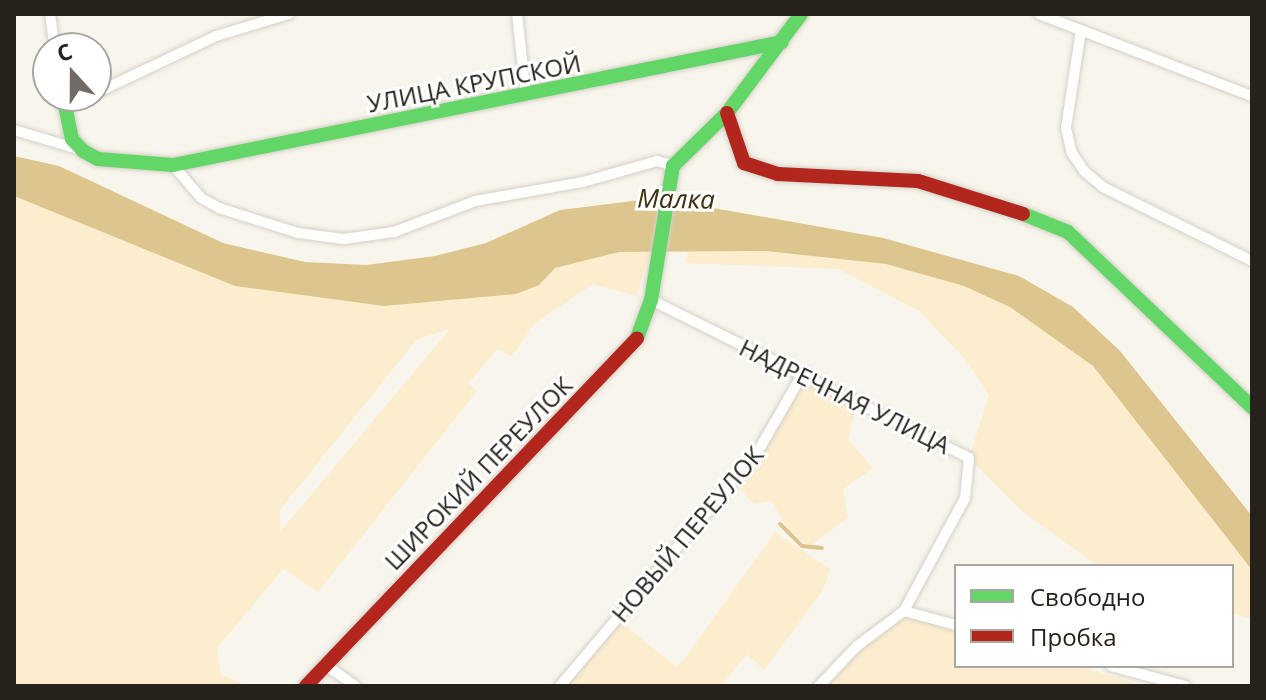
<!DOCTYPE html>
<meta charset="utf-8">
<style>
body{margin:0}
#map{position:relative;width:1266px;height:700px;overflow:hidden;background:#f8f5ec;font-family:"Open Sans",sans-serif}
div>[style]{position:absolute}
.green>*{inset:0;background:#fbedce}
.water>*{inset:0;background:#ddc58e}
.stream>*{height:4px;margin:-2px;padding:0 2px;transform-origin:2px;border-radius:2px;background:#ddc58e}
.roads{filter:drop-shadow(0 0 2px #d4d0c8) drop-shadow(0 0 2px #d4d0c8)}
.street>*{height:10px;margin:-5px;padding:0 5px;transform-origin:5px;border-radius:5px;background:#fefefc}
.fast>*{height:14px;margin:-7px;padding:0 7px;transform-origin:7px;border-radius:7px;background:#63d668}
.jam>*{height:14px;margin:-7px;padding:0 7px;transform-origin:7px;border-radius:7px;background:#b3261e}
span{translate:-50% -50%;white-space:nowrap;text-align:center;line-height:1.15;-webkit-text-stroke:6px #fff;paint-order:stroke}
.street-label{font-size:24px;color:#26221b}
.water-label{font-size:26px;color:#3e2f0e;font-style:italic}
.frame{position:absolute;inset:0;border:16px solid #26221b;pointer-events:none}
.legend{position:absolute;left:954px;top:564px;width:280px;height:104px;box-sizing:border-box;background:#fff;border:2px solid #a8a7a4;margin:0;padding:10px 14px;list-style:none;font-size:24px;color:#26221b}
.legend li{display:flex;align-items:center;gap:16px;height:40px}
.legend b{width:40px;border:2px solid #a8a7a4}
.north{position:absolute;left:32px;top:32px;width:80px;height:80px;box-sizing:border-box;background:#fff;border:2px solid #a8a7a4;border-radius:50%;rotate:339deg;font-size:22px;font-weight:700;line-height:32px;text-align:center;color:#26221b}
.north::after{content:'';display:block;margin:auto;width:28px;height:36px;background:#706c64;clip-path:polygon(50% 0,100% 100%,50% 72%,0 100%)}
</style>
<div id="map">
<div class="green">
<i style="clip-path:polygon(evenodd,14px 196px,235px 286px,539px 285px,555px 268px,619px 252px,650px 252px,637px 296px,593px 284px,535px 323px,512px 356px,497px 349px,468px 384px,477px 391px,318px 592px,283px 569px,217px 648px,221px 675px,248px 686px,14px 686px,14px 196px,449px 329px,449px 330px,280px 532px,280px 510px,417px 339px,449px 329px)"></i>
<i style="clip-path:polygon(766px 251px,886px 264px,964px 286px,1010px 307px,1093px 366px,1252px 570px,1252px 619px,1232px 613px,1232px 566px,1098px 566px,1022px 511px,969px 458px,989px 395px,966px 360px,918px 310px,838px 269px,685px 263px,688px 252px)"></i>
<i style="clip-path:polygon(802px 375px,857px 402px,848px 440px,873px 468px,843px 489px,848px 518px,810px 546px,789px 530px,771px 501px,754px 504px,733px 482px)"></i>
<i style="clip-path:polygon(775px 532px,830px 569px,823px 590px,764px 670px,747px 654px,721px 686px,560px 686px,617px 619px,675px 666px,683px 661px)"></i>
<i style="clip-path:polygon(904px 611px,956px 627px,956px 666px,1079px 666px,1143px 686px,819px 686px)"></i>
</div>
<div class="water">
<i style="clip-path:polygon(14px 156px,59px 166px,223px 243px,305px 262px,366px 265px,435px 256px,486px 243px,560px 210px,657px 198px,883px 238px,1019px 276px,1073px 307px,1120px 351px,1252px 516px,1252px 570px,1093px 366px,1010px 307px,964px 286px,886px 264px,766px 251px,619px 252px,555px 268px,539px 285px,516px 294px,384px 306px,235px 286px,14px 196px)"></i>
</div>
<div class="stream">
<i style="left:780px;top:524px;width:31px;rotate:45deg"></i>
<i style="left:802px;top:546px;width:20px;rotate:6deg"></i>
</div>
<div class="roads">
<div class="street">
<i style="left:50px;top:14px;width:34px;rotate:82deg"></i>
<i style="left:517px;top:14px;width:82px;rotate:83.7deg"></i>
<i style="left:1039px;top:14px;width:228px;rotate:21.1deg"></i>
<i style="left:1081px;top:30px;width:99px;rotate:98.7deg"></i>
<i style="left:1066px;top:128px;width:26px;rotate:77deg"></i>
<i style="left:1072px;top:153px;width:22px;rotate:56deg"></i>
<i style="left:1084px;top:171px;width:25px;rotate:40deg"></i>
<i style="left:1103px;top:187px;width:166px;rotate:26.4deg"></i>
<i style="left:96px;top:93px;width:133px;rotate:-25.4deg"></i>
<i style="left:216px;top:36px;width:76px;rotate:-16.8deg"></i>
<i style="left:64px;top:100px;width:18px;rotate:-13deg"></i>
<i style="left:14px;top:130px;width:70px;rotate:16.6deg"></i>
<i style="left:173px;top:165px;width:43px;rotate:49.7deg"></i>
<i style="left:201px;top:198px;width:21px;rotate:29deg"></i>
<i style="left:219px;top:208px;width:83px;rotate:17.6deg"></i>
<i style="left:298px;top:233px;width:46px;rotate:7.4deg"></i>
<i style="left:344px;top:239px;width:50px;rotate:-8deg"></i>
<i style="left:394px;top:232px;width:87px;rotate:-20.9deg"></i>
<i style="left:475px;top:201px;width:110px;rotate:-10deg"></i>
<i style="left:583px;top:182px;width:77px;rotate:-15.8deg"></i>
<i style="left:657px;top:161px;width:17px;rotate:17deg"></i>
<i style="left:651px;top:300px;width:355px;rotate:26.4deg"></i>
<i style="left:969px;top:458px;width:40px;rotate:95.7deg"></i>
<i style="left:965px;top:498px;width:128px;rotate:118.4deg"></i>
<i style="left:904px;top:611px;width:54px;rotate:15.1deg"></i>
<i style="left:324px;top:664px;width:38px;rotate:35deg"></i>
<i style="left:1111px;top:666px;width:77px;rotate:15.1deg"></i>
<i style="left:560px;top:686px;width:305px;rotate:-49.8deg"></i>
<i style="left:757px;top:453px;width:90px;rotate:-60deg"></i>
<i style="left:819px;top:686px;width:55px;rotate:-46.5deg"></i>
<i style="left:857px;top:646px;width:59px;rotate:-36.7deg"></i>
</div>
<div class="fast">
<i style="left:63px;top:96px;width:44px;rotate:78.2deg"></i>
<i style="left:72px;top:139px;width:16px;rotate:47deg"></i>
<i style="left:83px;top:151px;width:17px;rotate:28deg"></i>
<i style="left:98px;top:159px;width:75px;rotate:4.6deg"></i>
<i style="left:173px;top:165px;width:621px;rotate:-11.42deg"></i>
<i style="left:1023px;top:214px;width:48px;rotate:21.8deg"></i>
<i style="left:1068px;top:232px;width:254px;rotate:43.6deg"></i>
<i style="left:637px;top:338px;width:40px;rotate:-69.8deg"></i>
<i style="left:651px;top:300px;width:136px;rotate:-80.7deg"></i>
<i style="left:673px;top:166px;width:76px;rotate:-44.5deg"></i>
<i style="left:727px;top:113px;width:124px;rotate:-53.2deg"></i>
</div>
<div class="jam">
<i style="left:727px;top:113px;width:53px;rotate:71.2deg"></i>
<i style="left:744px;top:163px;width:36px;rotate:18deg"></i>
<i style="left:778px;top:174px;width:140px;rotate:2.9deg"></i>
<i style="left:918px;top:181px;width:110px;rotate:17.4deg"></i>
<i style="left:306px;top:686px;width:480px;rotate:-46.4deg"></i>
</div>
</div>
<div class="street-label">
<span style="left:474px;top:83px;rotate:-11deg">УЛИЦА КРУПСКОЙ</span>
<span style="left:845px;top:396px;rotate:26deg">НАДРЕЧНАЯ УЛИЦА</span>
<span style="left:478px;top:473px;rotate:-46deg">ШИРОКИЙ ПЕРЕУЛОК</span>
<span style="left:687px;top:534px;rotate:-50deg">НОВЫЙ ПЕРЕУЛОК</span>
</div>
<div class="water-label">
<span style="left:676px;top:199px;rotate:1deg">Малка</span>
</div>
<div class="frame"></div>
<ul class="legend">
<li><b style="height:10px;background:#63d668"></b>Свободно</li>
<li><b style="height:10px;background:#b3261e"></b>Пробка</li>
</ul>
<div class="north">С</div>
</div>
